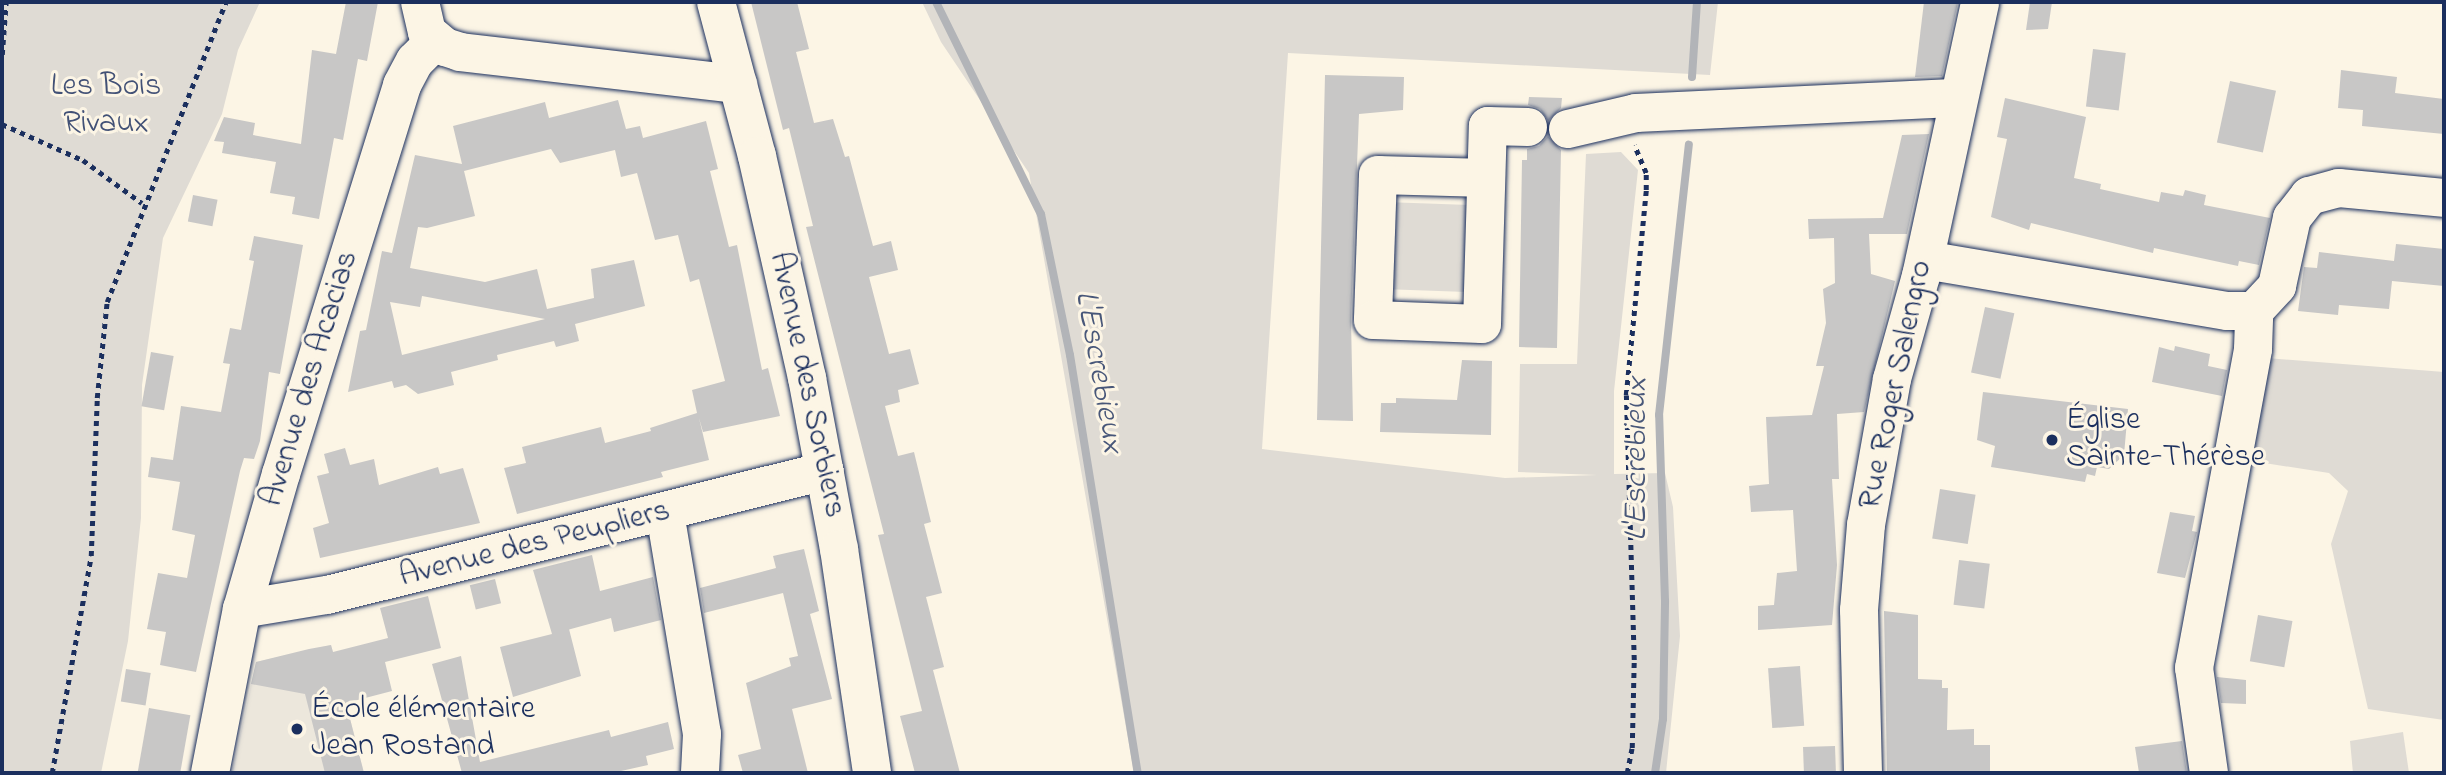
<!DOCTYPE html>
<meta charset="utf-8">
<style>
body{margin:0}
#map{position:relative;width:2446px;height:775px;overflow:hidden;background:#fcf5e5;font-family:"Indie Flower",sans-serif}
div>[style]{position:absolute}
.built>*{inset:0;background:#ece7dc}
.green>*{inset:0;background:#dfdbd4;transform-origin:0 0}
.stream>*{height:8px;margin:-4px;padding:0 4px;transform-origin:4px;border-radius:4px;background:#b2b4b8}
.building>*{inset:0;background:#c8c7c6;transform-origin:0 0}
.path>*{height:4.5px;margin-top:-2.25px;transform-origin:0;background:repeating-linear-gradient(90deg,#1b2f5e 0 5px,transparent 0 10px)}
.roads{filter:drop-shadow(0 0 2px #1b2f5e) drop-shadow(0 0 2px #1b2f5e)}
.minor>*{height:38px;margin:-19px;padding:0 19px;transform-origin:19px;border-radius:19px;background:#fcf5e5}
.dots>*{width:19px;height:19px;translate:-50% -50%;box-sizing:border-box;border:4px solid #fcf5e5;border-radius:50%}
span{translate:-50% -50%;white-space:nowrap;text-align:center;line-height:1.15;-webkit-text-stroke:6px #fcf5e5;paint-order:stroke}
.park-label{font-size:32px;color:#425176}
.street-label{font-size:32px;color:#1b2f5e}
.poi-label{font-size:32px;color:#1b2f5e}
.left{translate:0 -50%;text-align:left}
.water-label{font-size:33px;color:#485779;font-style:italic}
.frame{position:absolute;inset:0;border:4px solid #1b2f5e;pointer-events:none}
</style>
<div id="map">
<div class="built">
<i style="clip-path:polygon(331px 645px,364px 773px,232px 773px,256px 662px)"></i>
</div>
<div class="green">
<i style="clip-path:polygon(2px 2px,260px 2px,238px 50px,222px 114px,163px 238px,142px 385px,141px 518px,128px 641px,101px 773px,2px 773px)"></i>
<i style="clip-path:polygon(922px 2px,1718px 2px,1710px 75px,1288px 53px,1262px 449px,1505px 478px,1597px 475px,1518px 472px,1520px 364px,1577px 364px,1586px 154px,1621px 152px,1638px 170px,1614px 391px,1614px 474px,1665px 473px,1673px 507px,1680px 636px,1666px 773px,1134px 773px,1029px 173px,941px 42px)"></i>
<i style="left:1385px;top:202px;width:92px;height:87px;rotate:2deg"></i>
<i style="clip-path:polygon(2267px 358px,2444px 372px,2444px 720px,2368px 709px,2331px 544px,2348px 491px,2329px 473px,2258px 462px,2245px 447px)"></i>
<i style="clip-path:polygon(2403px 732px,2409px 773px,2353px 773px,2350px 741px)"></i>
</div>
<div class="stream">
<i style="left:936px;top:2px;width:237px;rotate:63.7deg"></i>
<i style="left:1041px;top:214px;width:144px;rotate:78.4deg"></i>
<i style="left:1070px;top:355px;width:423px;rotate:80.8deg"></i>
<i style="left:1692px;top:77px;width:75px;rotate:-86.2deg"></i>
<i style="left:1655px;top:773px;width:55px;rotate:-81.6deg"></i>
<i style="left:1663px;top:719px;width:118px;rotate:-89deg"></i>
<i style="left:1665px;top:601px;width:186px;rotate:-91.8deg"></i>
<i style="left:1659px;top:415px;width:272px;rotate:-83.7deg"></i>
</div>
<div class="building">
<i style="clip-path:polygon(346px 2px,378px 2px,367px 61px,358px 59px,343px 140px,334px 138px,319px 219px,292px 214px,295px 197px,270px 193px,276px 162px,222px 153px,224px 142px,214px 141px,224px 117px,255px 123px,253px 135px,301px 144px,312px 50px,336px 54px)"></i>
<i style="clip-path:polygon(751px 2px,797px 2px,809px 49px,796px 52px,814px 123px,833px 119px,845px 157px,849px 156px,873px 246px,891px 241px,898px 270px,869px 277px,889px 354px,910px 349px,919px 384px,898px 390px,900px 402px,885px 406px,898px 456px,914px 452px,931px 522px,924px 524px,942px 593px,926px 597px,944px 667px,933px 670px,960px 773px,915px 773px,900px 716px,922px 711px,878px 535px,884px 534px,806px 227px,813px 226px,789px 128px,783px 130px)"></i>
<i style="clip-path:polygon(1924px 2px,1958px 2px,1942px 76px,1915px 77px)"></i>
<i style="clip-path:polygon(2030px 2px,2052px 2px,2048px 29px,2026px 30px)"></i>
<i style="left:2093px;top:49px;width:33px;height:58px;rotate:7deg"></i>
<i style="clip-path:polygon(2341px 70px,2397px 77px,2395px 93px,2444px 99px,2444px 134px,2362px 126px,2363px 110px,2338px 108px)"></i>
<i style="clip-path:polygon(1325px 75px,1404px 77px,1403px 110px,1359px 114px,1351px 319px,1353px 421px,1317px 420px)"></i>
<i style="left:2230px;top:81px;width:47px;height:63px;rotate:12deg"></i>
<i style="clip-path:polygon(1529px 97px,1562px 98px,1561px 108px,1548px 121px,1540px 109px,1528px 105px)"></i>
<i style="clip-path:polygon(2005px 98px,2086px 117px,2074px 178px,2101px 184px,2100px 189px,2159px 202px,2161px 192px,2183px 196px,2185px 190px,2206px 195px,2204px 205px,2270px 218px,2259px 265px,2239px 261px,2238px 266px,2154px 248px,2153px 253px,2031px 223px,2029px 230px,1991px 217px,2007px 139px,1997px 137px)"></i>
<i style="clip-path:polygon(evenodd,618px 100px,626px 129px,640px 126px,643px 138px,706px 121px,718px 169px,710px 171px,729px 247px,737px 245px,762px 370px,768px 368px,780px 416px,703px 432px,699px 418px,709px 460px,661px 472px,663px 477px,517px 514px,504px 468px,526px 463px,522px 447px,601px 427px,605px 443px,651px 431px,650px 428px,697px 413px,692px 390px,725px 381px,699px 279px,690px 282px,678px 235px,655px 240px,637px 173px,621px 177px,615px 150px,560px 163px,551px 149px,464px 171px,475px 216px,427px 228px,418px 227px,410px 268px,485px 282px,537px 269px,547px 309px,594px 298px,591px 269px,634px 260px,645px 306px,575px 324px,579px 341px,556px 347px,554px 341px,497px 355px,498px 360px,451px 372px,454px 385px,418px 394px,406px 385px,394px 388px,392px 381px,348px 392px,360px 331px,366px 330px,382px 251px,392px 253px,415px 155px,462px 164px,453px 126px,545px 102px,549px 118px,618px 100px,422px 296px,545px 319px,402px 355px,390px 302px,420px 307px,422px 296px)"></i>
<i style="clip-path:polygon(1929px 134px,1907px 234px,1869px 234px,1871px 274px,1895px 281px,1864px 412px,1837px 414px,1839px 479px,1832px 479px,1837px 565px,1832px 625px,1758px 630px,1758px 606px,1774px 605px,1777px 573px,1797px 571px,1793px 510px,1751px 512px,1749px 486px,1769px 484px,1766px 417px,1812px 415px,1824px 366px,1816px 366px,1826px 323px,1823px 289px,1835px 283px,1834px 238px,1809px 239px,1808px 219px,1883px 218px,1902px 135px)"></i>
<i style="clip-path:polygon(1548px 136px,1561px 150px,1557px 348px,1519px 347px,1522px 160px,1527px 160px,1527px 149px,1539px 146px)"></i>
<i style="left:193px;top:195px;width:25px;height:27px;rotate:11deg"></i>
<i style="clip-path:polygon(254px 236px,303px 245px,280px 374px,269px 372px,260px 441px,254px 459px,244px 458px,240px 471px,196px 672px,160px 665px,166px 632px,147px 629px,158px 573px,187px 578px,195px 535px,172px 530px,180px 482px,148px 477px,151px 457px,173px 460px,181px 406px,221px 412px,230px 364px,223px 363px,230px 328px,241px 330px,254px 261px,249px 260px)"></i>
<i style="clip-path:polygon(2396px 244px,2444px 249px,2444px 286px,2392px 281px,2389px 309px,2339px 305px,2338px 315px,2298px 311px,2304px 267px,2317px 268px,2319px 252px,2394px 261px)"></i>
<i style="left:1985px;top:307px;width:30px;height:67px;rotate:12deg"></i>
<i style="clip-path:polygon(2175px 346px,2210px 354px,2208px 366px,2227px 370px,2222px 396px,2152px 382px,2159px 347px,2174px 351px)"></i>
<i style="left:151px;top:352px;width:23px;height:55px;rotate:10deg"></i>
<i style="clip-path:polygon(1462px 360px,1492px 361px,1491px 435px,1380px 432px,1381px 403px,1396px 403px,1396px 398px,1457px 400px)"></i>
<i style="clip-path:polygon(1983px 392px,2128px 409px,2124px 455px,2109px 469px,2097px 467px,2095px 476px,2087px 474px,2085px 482px,1991px 467px,1995px 446px,1977px 440px)"></i>
<i style="clip-path:polygon(345px 448px,350px 465px,374px 459px,379px 485px,438px 467px,440px 474px,463px 468px,480px 523px,320px 558px,313px 528px,329px 523px,317px 476px,329px 473px,324px 454px)"></i>
<i style="left:1940px;top:489px;width:36px;height:50px;rotate:9deg"></i>
<i style="clip-path:polygon(2170px 512px,2195px 516px,2192px 531px,2197px 532px,2185px 578px,2157px 573px)"></i>
<i style="clip-path:polygon(804px 549px,819px 611px,810px 614px,832px 699px,792px 709px,808px 773px,743px 773px,738px 755px,761px 749px,746px 683px,791px 666px,789px 658px,798px 656px,783px 593px,704px 613px,700px 588px,776px 568px,773px 556px)"></i>
<i style="clip-path:polygon(592px 555px,600px 591px,653px 577px,661px 620px,614px 632px,611px 618px,560px 632px,569px 629px,581px 676px,513px 697px,500px 647px,552px 634px,533px 570px)"></i>
<i style="left:1959px;top:560px;width:31px;height:45px;rotate:7deg"></i>
<i style="left:495px;top:579px;width:25px;height:26px;rotate:76deg"></i>
<i style="clip-path:polygon(428px 596px,441px 648px,385px 662px,392px 691px,346px 703px,364px 773px,325px 773px,305px 694px,251px 684px,256px 662px,309px 649px,331px 645px,333px 652px,388px 638px,380px 608px)"></i>
<i style="clip-path:polygon(1884px 611px,1918px 615px,1918px 679px,1942px 680px,1942px 688px,1948px 688px,1947px 730px,1974px 729px,1974px 745px,1990px 745px,1990px 773px,1887px 773px)"></i>
<i style="left:2258px;top:615px;width:35px;height:47px;rotate:10deg"></i>
<i style="clip-path:polygon(461px 656px,480px 762px,609px 730px,611px 737px,668px 722px,674px 749px,646px 756px,648px 765px,612px 773px,462px 773px,432px 664px)"></i>
<i style="left:1800px;top:666px;width:60px;height:32px;rotate:86deg"></i>
<i style="left:126px;top:669px;width:25px;height:33px;rotate:9deg"></i>
<i style="clip-path:polygon(2217px 677px,2246px 680px,2246px 704px,2221px 703px)"></i>
<i style="left:149px;top:708px;width:42px;height:66px;rotate:10deg"></i>
<i style="clip-path:polygon(2182px 741px,2187px 773px,2139px 773px,2135px 747px)"></i>
<i style="left:1835px;top:746px;width:27px;height:32px;rotate:88deg"></i>
</div>
<div class="path">
<i style="left:2px;top:55px;width:53px;rotate:-85.7deg"></i>
<i style="left:2px;top:124px;width:89px;rotate:24deg"></i>
<i style="left:83px;top:160px;width:73px;rotate:36.1deg"></i>
<i style="left:52px;top:773px;width:220px;rotate:-79.8deg"></i>
<i style="left:91px;top:556px;width:158px;rotate:-87.8deg"></i>
<i style="left:97px;top:398px;width:97px;rotate:-84.1deg"></i>
<i style="left:107px;top:302px;width:323px;rotate:-68.4deg"></i>
<i style="left:1627px;top:773px;width:25px;rotate:-79deg"></i>
<i style="left:1632px;top:748px;width:88px;rotate:-88.7deg"></i>
<i style="left:1634px;top:660px;width:265px;rotate:-91.7deg"></i>
<i style="left:1626px;top:395px;width:206px;rotate:-84.4deg"></i>
<i style="left:1646px;top:190px;width:17px;rotate:-90deg"></i>
<i style="left:1646px;top:173px;width:30px;rotate:-113deg"></i>
</div>
<div class="roads">
<div class="minor">
<i style="left:420px;top:2px;width:31px;rotate:77deg"></i>
<i style="left:427px;top:32px;width:23px;rotate:40deg"></i>
<i style="left:445px;top:47px;width:16px;rotate:18deg"></i>
<i style="left:460px;top:52px;width:280px;rotate:6.6deg"></i>
<i style="left:716px;top:2px;width:159px;rotate:75.1deg"></i>
<i style="left:757px;top:156px;width:228px;rotate:77.3deg"></i>
<i style="left:807px;top:378px;width:174px;rotate:79.4deg"></i>
<i style="left:839px;top:549px;width:226px;rotate:81.6deg"></i>
<i style="left:1568px;top:129px;width:70px;rotate:-13.2deg"></i>
<i style="left:1636px;top:113px;width:323px;rotate:-2.7deg"></i>
<i style="left:1486px;top:178px;width:108px;rotate:-178.4deg"></i>
<i style="left:1378px;top:175px;width:145px;rotate:92deg"></i>
<i style="left:1373px;top:320px;width:109px;rotate:2.1deg"></i>
<i style="left:1482px;top:324px;width:198px;rotate:-88.3deg"></i>
<i style="left:1488px;top:126px;width:40px;rotate:1.4deg"></i>
<i style="left:1925px;top:260px;width:306px;rotate:9.6deg"></i>
<i style="left:2227px;top:311px;width:27px"></i>
<i style="left:2254px;top:311px;width:34px;rotate:-47deg"></i>
<i style="left:2277px;top:286px;width:70px;rotate:-77.6deg"></i>
<i style="left:2292px;top:218px;width:28px;rotate:-52deg"></i>
<i style="left:2309px;top:196px;width:31px;rotate:-15deg"></i>
<i style="left:2339px;top:188px;width:105px;rotate:5.4deg"></i>
<i style="left:665px;top:513px;width:224px;rotate:80.5deg"></i>
<i style="left:702px;top:734px;width:39px;rotate:93deg"></i>
<i style="left:242px;top:609px;width:86px;rotate:-9.4deg"></i>
<i style="left:327px;top:595px;width:513px;rotate:-13.98deg"></i>
<i style="left:210px;top:773px;width:167px;rotate:-79deg"></i>
<i style="left:242px;top:609px;width:141px;rotate:-73.9deg"></i>
<i style="left:281px;top:474px;width:407px;rotate:-72.7deg"></i>
<i style="left:402px;top:85px;width:27px;rotate:-62deg"></i>
<i style="left:415px;top:61px;width:28px;rotate:-45deg"></i>
<i style="left:1863px;top:773px;width:163px;rotate:-91.4deg"></i>
<i style="left:1859px;top:610px;width:85px;rotate:-85.3deg"></i>
<i style="left:1866px;top:525px;width:148px;rotate:-79.9deg"></i>
<i style="left:1892px;top:379px;width:107px;rotate:-74.3deg"></i>
<i style="left:1921px;top:276px;width:280px;rotate:-77.8deg"></i>
<i style="left:2209px;top:773px;width:106px;rotate:-98.1deg"></i>
<i style="left:2194px;top:668px;width:324px;rotate:-79.5deg"></i>
<i style="left:2253px;top:349px;width:38px;rotate:-88deg"></i>
</div>
</div>
<div class="dots">
<i style="left:2052px;top:440px;background:#1b2f5e"></i>
<i style="left:297px;top:729px;background:#1b2f5e"></i>
</div>
<div class="park-label">
<span style="left:106px;top:106px">Les Bois<br>Rivaux</span>
</div>
<div class="street-label">
<span style="left:311px;top:379px;rotate:-73deg">Avenue des Acacias</span>
<span style="left:806px;top:385px;rotate:78deg">Avenue des Sorbiers</span>
<span style="left:1897px;top:385px;rotate:-78deg">Rue Roger Salengro</span>
<span style="left:535px;top:545px;rotate:-14deg">Avenue des Peupliers</span>
</div>
<div class="poi-label">
<span class="left" style="left:2066px;top:440px">Église<br>Sainte-Thérèse</span>
<span class="left" style="left:311px;top:729px">École élémentaire<br>Jean Rostand</span>
</div>
<div class="water-label">
<span style="left:1098px;top:372px;rotate:80deg">L'Escrebieux</span>
<span style="left:1638px;top:459px;rotate:-90deg">L'Escrebieux</span>
</div>
<div class="frame"></div>
</div>
